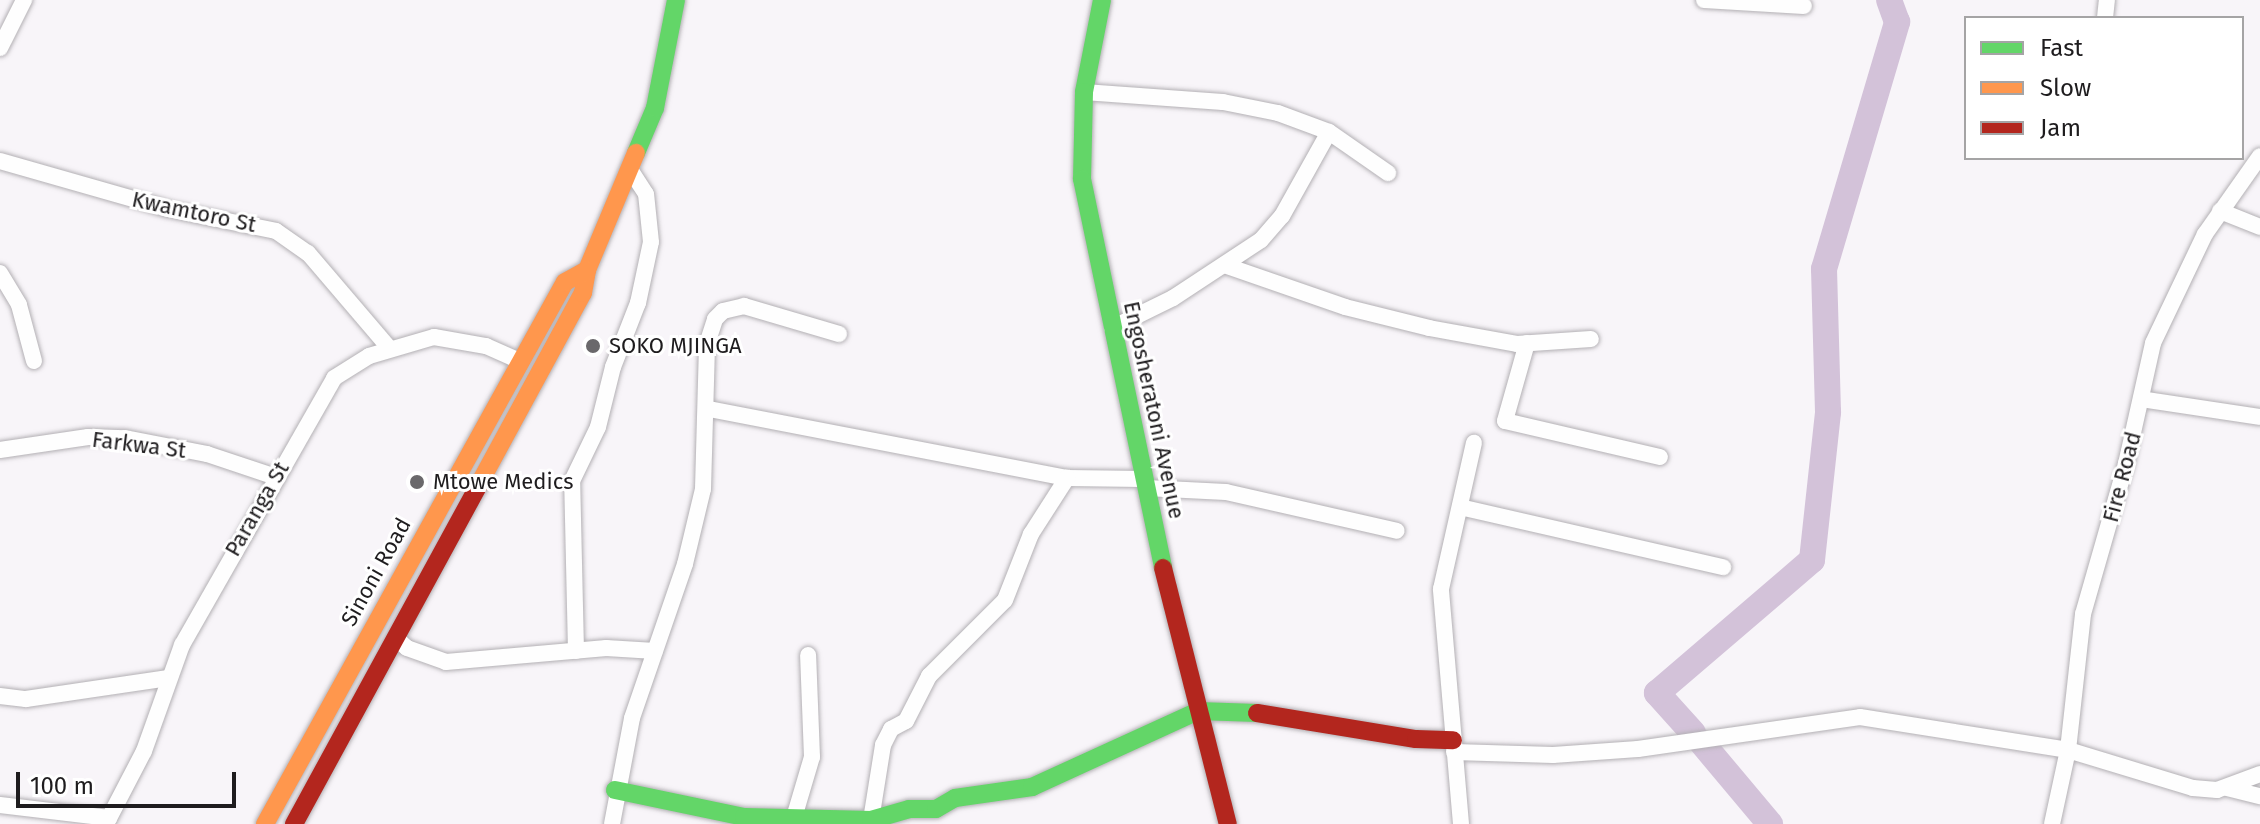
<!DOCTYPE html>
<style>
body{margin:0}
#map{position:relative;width:2260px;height:824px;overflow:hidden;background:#f8f5f9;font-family:"Fira Sans",sans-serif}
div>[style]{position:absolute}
.river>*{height:26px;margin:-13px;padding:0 13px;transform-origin:13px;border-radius:13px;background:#d3c2d9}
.roads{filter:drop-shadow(0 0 2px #b3b0b4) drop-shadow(0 0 2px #b3b0b4)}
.street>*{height:16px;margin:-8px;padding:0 8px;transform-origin:8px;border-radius:8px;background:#fefefe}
.fast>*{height:18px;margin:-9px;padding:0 9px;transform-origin:9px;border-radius:9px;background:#63d668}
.slow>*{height:18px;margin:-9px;padding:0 9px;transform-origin:9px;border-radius:9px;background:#ff974d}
.jam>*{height:18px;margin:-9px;padding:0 9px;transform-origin:9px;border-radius:9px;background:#b3261e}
.dots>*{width:22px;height:22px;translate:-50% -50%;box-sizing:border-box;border:4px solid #fff;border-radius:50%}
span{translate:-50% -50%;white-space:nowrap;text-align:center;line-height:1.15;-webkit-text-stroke:6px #fff;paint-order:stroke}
.street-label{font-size:22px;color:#1e1c1e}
.poi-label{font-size:22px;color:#1e1c1e}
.left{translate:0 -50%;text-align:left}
.legend{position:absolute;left:1964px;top:16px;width:280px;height:144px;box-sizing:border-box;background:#fff;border:2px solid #a5a4a5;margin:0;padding:10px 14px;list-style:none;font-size:24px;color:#1e1c1e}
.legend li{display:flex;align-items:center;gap:16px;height:40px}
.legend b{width:40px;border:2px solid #a5a4a5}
.scale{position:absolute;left:16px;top:772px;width:220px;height:36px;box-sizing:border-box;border:4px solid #1e1c1e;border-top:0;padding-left:10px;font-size:24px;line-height:28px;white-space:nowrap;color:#1e1c1e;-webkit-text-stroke:6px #fff;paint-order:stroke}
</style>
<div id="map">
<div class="river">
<i style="left:1693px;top:733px;width:54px;rotate:-132deg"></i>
<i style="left:1657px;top:693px;width:204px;rotate:-40.6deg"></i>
<i style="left:1812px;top:560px;width:149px;rotate:-83.8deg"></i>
<i style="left:1828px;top:412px;width:143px;rotate:-91.6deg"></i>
<i style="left:1824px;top:269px;width:258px;rotate:-73.5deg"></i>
<i style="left:1897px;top:22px;width:23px;rotate:-110deg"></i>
<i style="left:1702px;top:743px;width:106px;rotate:50deg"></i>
</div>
<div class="roads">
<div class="street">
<i style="left:1704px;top:0;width:100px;rotate:3.4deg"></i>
<i style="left:2105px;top:18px;width:18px;rotate:-84deg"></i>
<i style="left:0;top:48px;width:54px;rotate:-63.4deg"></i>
<i style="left:1084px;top:92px;width:139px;rotate:4.1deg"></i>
<i style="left:1223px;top:102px;width:56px;rotate:11.3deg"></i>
<i style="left:1278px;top:113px;width:54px;rotate:20.4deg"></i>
<i style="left:1329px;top:132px;width:72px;rotate:34.8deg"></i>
<i style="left:0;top:161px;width:175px;rotate:15.9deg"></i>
<i style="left:168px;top:209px;width:110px;rotate:11.5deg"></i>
<i style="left:276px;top:231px;width:39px;rotate:35deg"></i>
<i style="left:308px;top:253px;width:125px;rotate:49.5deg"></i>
<i style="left:2220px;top:211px;width:43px;rotate:21.8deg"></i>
<i style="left:1224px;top:265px;width:128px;rotate:19.1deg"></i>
<i style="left:1345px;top:307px;width:87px;rotate:14deg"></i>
<i style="left:1429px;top:328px;width:89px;rotate:10.3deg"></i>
<i style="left:1517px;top:344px;width:74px;rotate:-3.9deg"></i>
<i style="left:0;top:273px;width:37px;rotate:59deg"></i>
<i style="left:19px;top:305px;width:58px;rotate:75deg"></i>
<i style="left:1112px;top:328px;width:68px;rotate:-26.2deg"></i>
<i style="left:1173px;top:298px;width:105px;rotate:-33.4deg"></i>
<i style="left:1261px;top:240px;width:32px;rotate:-49deg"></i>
<i style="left:1282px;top:216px;width:96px;rotate:-60.8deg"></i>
<i style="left:1527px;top:343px;width:81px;rotate:105.8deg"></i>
<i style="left:1505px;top:421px;width:159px;rotate:13.1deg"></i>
<i style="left:2141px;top:399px;width:120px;rotate:8.6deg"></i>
<i style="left:709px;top:409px;width:365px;rotate:10.9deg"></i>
<i style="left:1067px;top:478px;width:76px;rotate:0.8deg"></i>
<i style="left:0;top:450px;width:89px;rotate:-8.4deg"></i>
<i style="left:88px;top:437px;width:37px;rotate:2deg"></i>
<i style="left:125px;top:438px;width:84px;rotate:11deg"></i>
<i style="left:207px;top:454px;width:73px;rotate:18.4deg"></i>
<i style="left:1146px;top:488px;width:80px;rotate:2.9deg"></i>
<i style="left:1226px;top:492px;width:175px;rotate:12.8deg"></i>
<i style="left:1460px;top:507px;width:270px;rotate:12.9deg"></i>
<i style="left:397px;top:639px;width:13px;rotate:42deg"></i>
<i style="left:407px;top:648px;width:41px;rotate:19.7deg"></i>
<i style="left:446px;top:662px;width:161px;rotate:-5deg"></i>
<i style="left:606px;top:648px;width:49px;rotate:3.5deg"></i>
<i style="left:576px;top:651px;width:170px;rotate:-91.3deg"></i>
<i style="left:572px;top:481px;width:60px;rotate:-64.3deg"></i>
<i style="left:598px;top:427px;width:62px;rotate:-76deg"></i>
<i style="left:613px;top:367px;width:69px;rotate:-68.7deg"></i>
<i style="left:638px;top:303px;width:62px;rotate:-78deg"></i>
<i style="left:651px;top:242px;width:48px;rotate:-95.9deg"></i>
<i style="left:646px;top:194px;width:27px;rotate:-123deg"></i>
<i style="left:0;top:696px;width:26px;rotate:7deg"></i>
<i style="left:26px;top:699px;width:144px;rotate:-8.4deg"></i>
<i style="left:1454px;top:752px;width:99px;rotate:1.7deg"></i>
<i style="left:1553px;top:755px;width:85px;rotate:-4deg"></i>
<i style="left:1638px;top:749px;width:224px;rotate:-8.2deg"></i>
<i style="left:1860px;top:717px;width:211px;rotate:9deg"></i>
<i style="left:2068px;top:750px;width:131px;rotate:16.9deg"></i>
<i style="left:2193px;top:788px;width:24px;rotate:5deg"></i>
<i style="left:2217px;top:790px;width:46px;rotate:-20.4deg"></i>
<i style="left:2227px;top:788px;width:34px;rotate:14deg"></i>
<i style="left:0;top:805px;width:110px;rotate:6.8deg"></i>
<i style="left:871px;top:820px;width:76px;rotate:-80.9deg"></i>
<i style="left:883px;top:745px;width:18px;rotate:-63deg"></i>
<i style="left:891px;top:729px;width:17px;rotate:-28deg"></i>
<i style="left:906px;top:721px;width:51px;rotate:-62.9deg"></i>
<i style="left:929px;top:676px;width:107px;rotate:-45deg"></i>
<i style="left:1005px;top:600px;width:71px;rotate:-68.5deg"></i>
<i style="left:1031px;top:534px;width:67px;rotate:-57.3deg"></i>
<i style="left:793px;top:821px;width:67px;rotate:-73.5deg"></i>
<i style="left:812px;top:757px;width:102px;rotate:-92.2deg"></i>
<i style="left:106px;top:824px;width:82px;rotate:-62.5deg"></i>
<i style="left:144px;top:751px;width:113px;rotate:-70.3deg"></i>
<i style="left:182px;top:645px;width:307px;rotate:-60.3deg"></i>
<i style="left:334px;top:378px;width:41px;rotate:-32.2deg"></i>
<i style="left:369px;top:356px;width:68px;rotate:-16.3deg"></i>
<i style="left:434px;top:337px;width:53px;rotate:9.8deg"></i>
<i style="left:486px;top:346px;width:37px;rotate:24deg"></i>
<i style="left:612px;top:824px;width:108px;rotate:-79.3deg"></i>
<i style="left:632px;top:718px;width:163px;rotate:-71deg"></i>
<i style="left:685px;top:564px;width:77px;rotate:-76.5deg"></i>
<i style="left:703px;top:489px;width:145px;rotate:-88.4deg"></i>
<i style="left:707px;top:344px;width:26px;rotate:-72deg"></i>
<i style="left:715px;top:319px;width:11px;rotate:-45deg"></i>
<i style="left:723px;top:311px;width:22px;rotate:-13deg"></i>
<i style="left:744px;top:306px;width:99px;rotate:16.4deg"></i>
<i style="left:1461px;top:824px;width:236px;rotate:-94.9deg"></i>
<i style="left:1441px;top:589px;width:150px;rotate:-77.3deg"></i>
<i style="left:2052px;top:824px;width:76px;rotate:-77.8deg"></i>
<i style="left:2068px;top:750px;width:137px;rotate:-83.7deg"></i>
<i style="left:2083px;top:614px;width:156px;rotate:-74deg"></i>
<i style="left:2126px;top:464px;width:124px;rotate:-77.4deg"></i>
<i style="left:2153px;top:343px;width:121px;rotate:-64.5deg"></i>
<i style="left:2205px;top:234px;width:95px;rotate:-54.8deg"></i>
</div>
<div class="fast">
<i style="left:1102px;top:0;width:94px;rotate:101.1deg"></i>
<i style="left:1084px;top:92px;width:87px;rotate:91.3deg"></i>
<i style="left:1082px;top:179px;width:397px;rotate:78.2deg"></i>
<i style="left:636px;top:153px;width:49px;rotate:-67.1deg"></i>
<i style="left:655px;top:108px;width:110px;rotate:-79deg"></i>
<i style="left:615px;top:790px;width:132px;rotate:11.8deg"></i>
<i style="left:744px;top:817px;width:127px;rotate:1.4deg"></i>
<i style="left:871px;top:820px;width:40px;rotate:-16deg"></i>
<i style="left:909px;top:809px;width:27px"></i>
<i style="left:936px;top:809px;width:22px;rotate:-30deg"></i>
<i style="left:955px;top:798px;width:78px;rotate:-8.1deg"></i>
<i style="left:1032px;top:787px;width:183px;rotate:-24.6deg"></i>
<i style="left:1198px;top:711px;width:59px;rotate:1.9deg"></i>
</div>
<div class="slow">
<i style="left:478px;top:486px;width:220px;rotate:-61.5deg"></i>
<i style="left:583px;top:293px;width:23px;rotate:-80deg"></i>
<i style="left:587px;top:270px;width:127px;rotate:-67.3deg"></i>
<i style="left:265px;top:824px;width:619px;rotate:-61.04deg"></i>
<i style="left:565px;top:282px;width:25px;rotate:-29deg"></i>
</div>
<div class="jam">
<i style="left:1163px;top:568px;width:264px;rotate:75.8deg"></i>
<i style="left:1257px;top:713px;width:161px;rotate:9.3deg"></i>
<i style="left:1416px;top:739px;width:37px;rotate:2deg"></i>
<i style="left:294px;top:824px;width:385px;rotate:-61.4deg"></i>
</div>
</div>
<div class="dots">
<i style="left:593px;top:346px;background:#6a686b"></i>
<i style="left:417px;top:482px;background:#6a686b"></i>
</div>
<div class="street-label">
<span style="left:194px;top:212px;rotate:12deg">Kwamtoro St</span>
<span style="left:1154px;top:410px;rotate:78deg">Engosheratoni Avenue</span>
<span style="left:139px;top:445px;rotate:7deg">Farkwa St</span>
<span style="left:2122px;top:477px;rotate:-75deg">Fire Road</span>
<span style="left:257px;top:509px;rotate:-60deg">Paranga St</span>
<span style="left:376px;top:572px;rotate:-61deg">Sinoni Road</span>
</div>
<div class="poi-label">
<span class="left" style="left:609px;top:346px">SOKO MJINGA</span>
<span class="left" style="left:433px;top:482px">Mtowe Medics</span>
</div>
<ul class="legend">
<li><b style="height:10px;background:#63d668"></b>Fast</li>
<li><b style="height:10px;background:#ff974d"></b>Slow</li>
<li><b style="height:10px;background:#b3261e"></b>Jam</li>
</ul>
<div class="scale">100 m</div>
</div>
